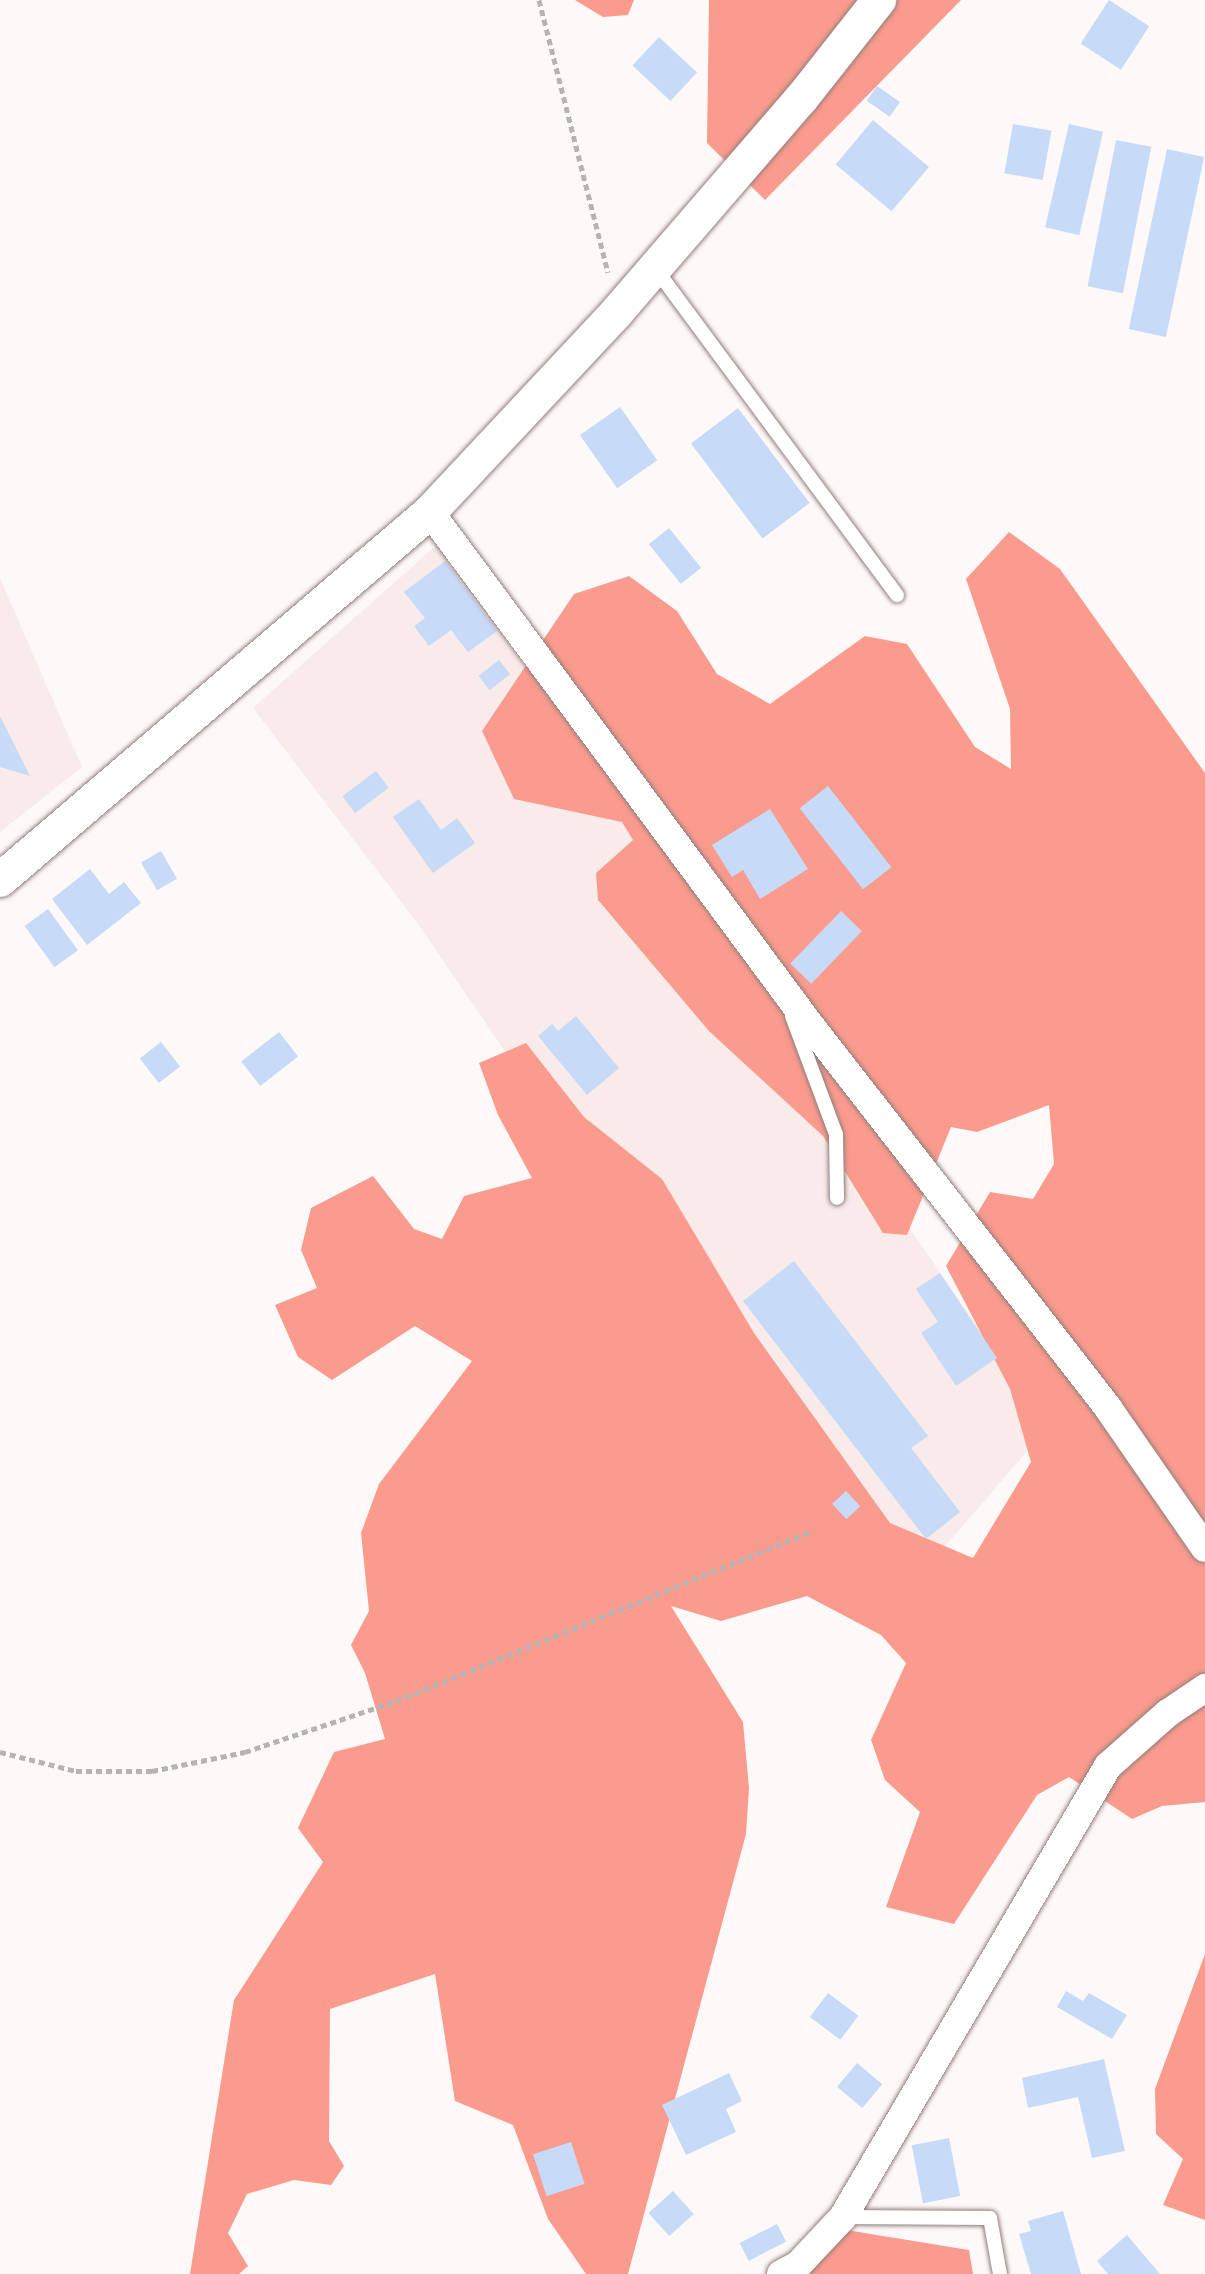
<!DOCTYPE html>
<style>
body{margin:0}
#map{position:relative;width:1205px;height:2274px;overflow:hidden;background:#fef9f9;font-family:Signika,sans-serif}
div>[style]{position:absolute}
.built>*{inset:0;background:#f8ebe9}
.forest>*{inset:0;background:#fa9b8e}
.building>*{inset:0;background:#c7daf8;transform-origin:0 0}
.path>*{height:5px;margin-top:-2.5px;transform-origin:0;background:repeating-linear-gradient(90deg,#b8b3b2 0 6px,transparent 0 10px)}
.roads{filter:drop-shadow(0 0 2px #917e7b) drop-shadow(0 0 2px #917e7b)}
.service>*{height:14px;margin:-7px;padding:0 7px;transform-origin:7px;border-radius:7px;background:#fff}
.minor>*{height:28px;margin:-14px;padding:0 14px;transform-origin:14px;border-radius:14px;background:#fff}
.tertiary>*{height:34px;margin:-17px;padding:0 17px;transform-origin:17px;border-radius:17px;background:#fff}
span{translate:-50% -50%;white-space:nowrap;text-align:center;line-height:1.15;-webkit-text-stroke:6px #fff;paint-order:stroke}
</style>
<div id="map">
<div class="built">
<i style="clip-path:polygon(439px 543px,1047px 1428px,900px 1599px,576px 1155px,418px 924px,253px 708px)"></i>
<i style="clip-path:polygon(0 578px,82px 767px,0 832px)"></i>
</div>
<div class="forest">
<i style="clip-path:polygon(575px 0,634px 0,628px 15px,603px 17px)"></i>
<i style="clip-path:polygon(709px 0,961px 0,765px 200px,707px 143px)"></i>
<i style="clip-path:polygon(1009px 532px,1060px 569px,1205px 773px,1205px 1802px,1162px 1806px,1132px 1819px,1069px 1777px,1037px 1795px,954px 1924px,886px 1907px,920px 1812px,885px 1780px,871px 1740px,906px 1663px,881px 1635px,807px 1596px,721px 1621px,671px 1606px,743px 1722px,749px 1788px,746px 1834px,628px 2274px,586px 2274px,548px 2219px,513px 2125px,455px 2101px,435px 1974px,330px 2009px,329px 2141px,344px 2166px,331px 2185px,294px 2180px,247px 2194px,228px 2233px,248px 2266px,239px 2274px,190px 2274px,234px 2000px,323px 1862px,298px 1828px,334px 1752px,385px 1739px,365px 1673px,351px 1645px,369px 1611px,361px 1533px,379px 1484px,472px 1361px,415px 1326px,332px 1380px,298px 1357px,275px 1305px,317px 1288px,301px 1250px,311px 1208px,373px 1176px,414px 1229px,442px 1239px,464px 1196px,532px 1178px,498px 1115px,479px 1063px,526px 1043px,584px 1117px,662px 1179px,754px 1333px,890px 1523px,973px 1558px,1031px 1462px,1010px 1389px,946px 1266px,990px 1192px,1033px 1199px,1054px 1164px,1049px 1105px,977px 1132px,951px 1127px,907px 1235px,883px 1233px,823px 1136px,709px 1031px,598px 900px,596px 873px,633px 840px,622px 822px,514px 799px,482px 731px,574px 594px,629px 576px,677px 611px,717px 674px,770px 704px,865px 636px,907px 644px,975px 747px,1011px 769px,1010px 709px,966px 579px)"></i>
<i style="clip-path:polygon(1205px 1954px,1205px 2220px,1163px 2205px,1183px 2159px,1156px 2134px,1155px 2089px)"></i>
<i style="clip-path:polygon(846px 2230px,969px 2250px,973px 2274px,804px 2274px)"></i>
</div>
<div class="building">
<i style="left:1109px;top:0;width:48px;height:52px;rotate:33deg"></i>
<i style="left:659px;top:37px;width:52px;height:39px;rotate:43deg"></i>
<i style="left:877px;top:86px;width:28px;height:18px;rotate:35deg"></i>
<i style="left:873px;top:120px;width:73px;height:58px;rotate:40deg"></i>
<i style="left:1013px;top:124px;width:39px;height:50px;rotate:10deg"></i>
<i style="left:1069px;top:124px;width:35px;height:106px;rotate:13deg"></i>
<i style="left:1116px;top:140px;width:36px;height:149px;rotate:11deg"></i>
<i style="left:1167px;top:149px;width:38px;height:184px;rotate:12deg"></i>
<i style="left:620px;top:407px;width:65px;height:49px;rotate:55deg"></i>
<i style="left:738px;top:408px;width:119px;height:59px;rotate:53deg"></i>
<i style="left:669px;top:528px;width:51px;height:26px;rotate:51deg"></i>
<i style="clip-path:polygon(445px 561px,497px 631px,468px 652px,451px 630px,429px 646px,414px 626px,425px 618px,404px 592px)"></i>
<i style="left:499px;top:660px;width:18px;height:26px;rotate:52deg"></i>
<i style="clip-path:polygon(0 716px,30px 776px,0 767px)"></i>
<i style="left:376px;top:771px;width:21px;height:42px;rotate:53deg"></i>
<i style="left:828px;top:786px;width:103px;height:36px;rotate:52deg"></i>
<i style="clip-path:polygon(419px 799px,441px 830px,457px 818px,475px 843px,433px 873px,393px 817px)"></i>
<i style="clip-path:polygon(770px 809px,808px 869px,760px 899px,743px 870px,732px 877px,712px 845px)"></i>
<i style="left:161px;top:851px;width:32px;height:23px;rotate:60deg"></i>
<i style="clip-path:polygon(90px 869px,109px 894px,124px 882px,141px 903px,87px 945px,52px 899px)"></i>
<i style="left:48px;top:909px;width:51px;height:29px;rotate:54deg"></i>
<i style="left:841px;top:911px;width:29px;height:73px;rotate:44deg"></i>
<i style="clip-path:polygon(576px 1016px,619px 1068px,587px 1095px,538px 1036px,552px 1024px,558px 1031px)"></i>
<i style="left:279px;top:1032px;width:31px;height:48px;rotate:52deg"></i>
<i style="left:161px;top:1042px;width:31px;height:27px;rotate:52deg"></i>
<i style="clip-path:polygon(794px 1261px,928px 1436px,911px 1448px,960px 1512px,926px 1539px,743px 1301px)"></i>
<i style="clip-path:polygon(940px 1273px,997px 1358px,956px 1386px,921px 1333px,938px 1322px,916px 1289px)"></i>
<i style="left:846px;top:1491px;width:21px;height:19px;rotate:47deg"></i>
<i style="clip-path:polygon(1066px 1991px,1083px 2001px,1089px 1993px,1127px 2015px,1112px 2039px,1057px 2007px)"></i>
<i style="left:828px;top:1993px;width:38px;height:30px;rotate:37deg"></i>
<i style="clip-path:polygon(1104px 2059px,1125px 2151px,1092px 2158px,1078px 2097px,1028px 2108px,1022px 2078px)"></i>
<i style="left:857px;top:2063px;width:33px;height:31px;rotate:40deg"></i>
<i style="clip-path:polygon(729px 2073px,742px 2101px,726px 2109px,736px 2132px,686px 2155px,662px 2105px)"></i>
<i style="left:949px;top:2138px;width:59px;height:38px;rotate:79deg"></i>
<i style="left:571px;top:2142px;width:44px;height:40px;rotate:72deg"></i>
<i style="left:673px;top:2191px;width:31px;height:33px;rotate:48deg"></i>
<i style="clip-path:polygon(1063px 2211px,1081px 2274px,1031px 2274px,1019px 2234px,1031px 2231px,1028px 2221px)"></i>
<i style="left:777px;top:2224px;width:20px;height:42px;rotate:63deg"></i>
<i style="clip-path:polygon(1127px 2235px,1160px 2274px,1108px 2274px,1097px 2261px)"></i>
</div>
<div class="path">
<i style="left:539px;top:0;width:281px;rotate:75.8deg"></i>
<i style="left:0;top:1752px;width:78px;rotate:14deg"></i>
<i style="left:76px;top:1771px;width:76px"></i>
<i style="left:152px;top:1771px;width:95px;rotate:-11.5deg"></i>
<i style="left:245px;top:1752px;width:159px;rotate:-18.7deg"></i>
<i style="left:396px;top:1701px;width:448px;rotate:-22.2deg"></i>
</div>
<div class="roads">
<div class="service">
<i style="left:655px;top:268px;width:407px;rotate:53.5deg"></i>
<i style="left:792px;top:1016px;width:126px;rotate:69.6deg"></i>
<i style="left:836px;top:1134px;width:64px;rotate:89.1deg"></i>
<i style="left:843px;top:2217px;width:147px;rotate:0.4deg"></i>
<i style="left:990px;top:2218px;width:57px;rotate:79.9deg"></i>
</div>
<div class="minor">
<i style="left:430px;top:512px;width:633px;rotate:53.47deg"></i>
<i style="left:807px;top:1021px;width:490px;rotate:52.1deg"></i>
<i style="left:1108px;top:1408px;width:170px;rotate:55.3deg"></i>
<i style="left:781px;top:2274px;width:19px;rotate:-28deg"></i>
<i style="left:798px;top:2265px;width:66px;rotate:-46.8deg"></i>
<i style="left:843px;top:2217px;width:523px;rotate:-59.56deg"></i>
<i style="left:1108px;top:1766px;width:80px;rotate:-41.5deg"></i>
<i style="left:1168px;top:1713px;width:45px;rotate:-34deg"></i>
</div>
<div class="tertiary">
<i style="left:0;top:880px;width:566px;rotate:-40.56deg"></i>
<i style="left:430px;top:512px;width:274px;rotate:-46.9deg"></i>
<i style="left:617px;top:312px;width:283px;rotate:-49.2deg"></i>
<i style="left:802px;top:98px;width:125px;rotate:-51.8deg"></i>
</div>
</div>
</div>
